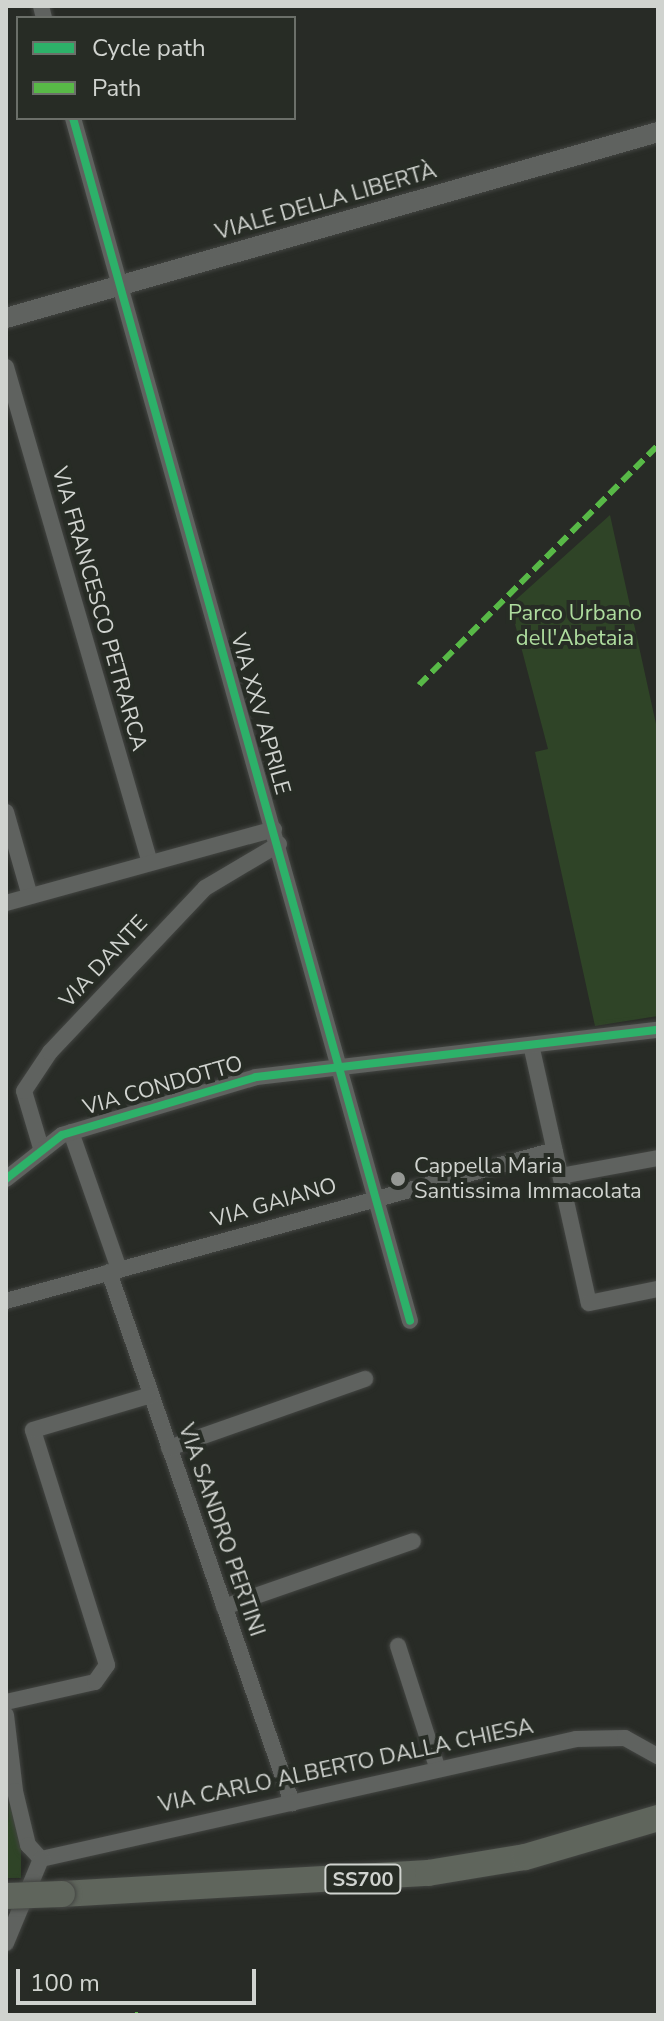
<!DOCTYPE html>
<meta charset="utf-8">
<style>
body{margin:0}
#map{position:relative;width:664px;height:2021px;overflow:hidden;background:#282b26;font-family:"Nunito Sans",sans-serif}
div>[style]{position:absolute}
.green>*{inset:0;background:#2f4427}
.roads{filter:drop-shadow(0 0 2px #434542) drop-shadow(0 0 2px #434542)}
.minor>*{height:16px;margin:-8px;padding:0 8px;transform-origin:8px;border-radius:8px;background:#5f625f}
.tertiary>*{height:20px;margin:-10px;padding:0 10px;transform-origin:10px;border-radius:10px;background:#5f625f}
.trunk>*{height:26px;margin:-13px;padding:0 13px;transform-origin:13px;border-radius:13px;background:#5f655c}
.bridges{filter:drop-shadow(0 0 2px #434542) drop-shadow(0 0 2px #434542)}
.trunk-bridge>*{height:26px;margin:-13px;padding:0 13px;transform-origin:13px;border-radius:13px;background:#5f655c}
.quiet>*{height:6px;margin-top:-3px;transform-origin:0;background:repeating-linear-gradient(90deg,#58b947 0 12px,transparent 0 18px)}
.cycleway>*{height:8px;margin:-4px;padding:0 4px;transform-origin:4px;border-radius:4px;background:#2db169}
.dots>*{width:22px;height:22px;translate:-50% -50%;box-sizing:border-box;border:4px solid #272c25;border-radius:50%}
span{translate:-50% -50%;white-space:nowrap;text-align:center;line-height:1.15;-webkit-text-stroke:8px #272c25;paint-order:stroke}
.shield-label span{padding:2px 6px;background:#272c25;border:2px solid;border-radius:6px;-webkit-text-stroke-width:0}
.shield-label{font-size:20px;color:#d0d3cf;font-weight:700}
.street-label{font-size:22px;color:#d0d3cf}
.park-label{font-size:22px;color:#aedc9e}
.poi-label{font-size:22px;color:#d0d3cf}
.left{translate:0 -50%;text-align:left}
.frame{position:absolute;inset:0;border:8px solid #d0d3cf;pointer-events:none}
.legend{position:absolute;left:16px;top:16px;width:280px;height:104px;box-sizing:border-box;background:#272c25;border:2px solid #6b6f69;margin:0;padding:10px 14px;list-style:none;font-size:24px;color:#d0d3cf}
.legend li{display:flex;align-items:center;gap:16px;height:40px}
.legend b{width:40px;border:2px solid #6b6f69}
.scale{position:absolute;left:16px;top:1969px;width:240px;height:36px;box-sizing:border-box;border:4px solid #d0d3cf;border-top:0;padding-left:10px;font-size:24px;line-height:28px;white-space:nowrap;color:#d0d3cf;-webkit-text-stroke:6px #272c25;paint-order:stroke}
</style>
<div id="map">
<div class="green">
<i style="clip-path:polygon(610px 515px,658px 733px,658px 1016px,595px 1026px,535px 752px,548px 749px,510px 605px)"></i>
<i style="clip-path:polygon(9px 1799px,21px 1849px,21px 1878px,6px 1878px)"></i>
</div>
<div class="roads">
<div class="minor">
<i style="left:41px;top:6px;width:12px;rotate:76deg"></i>
<i style="left:73px;top:118px;width:1249px;rotate:74.35deg"></i>
<i style="left:6px;top:367px;width:516px;rotate:73.81deg"></i>
<i style="left:6px;top:812px;width:87px;rotate:74.1deg"></i>
<i style="left:6px;top:903px;width:278px;rotate:-15.4deg"></i>
<i style="left:532px;top:1049px;width:260px;rotate:77.4deg"></i>
<i style="left:589px;top:1303px;width:70px;rotate:-11.5deg"></i>
<i style="left:71px;top:1132px;width:145px;rotate:70.7deg"></i>
<i style="left:41px;top:1148px;width:59px;rotate:-106.6deg"></i>
<i style="left:24px;top:1091px;width:47px;rotate:-56.3deg"></i>
<i style="left:50px;top:1052px;width:226px;rotate:-46.6deg"></i>
<i style="left:205px;top:888px;width:86px;rotate:-30.7deg"></i>
<i style="left:561px;top:1176px;width:99px;rotate:-10.5deg"></i>
<i style="left:6px;top:1179px;width:71px;rotate:-38.2deg"></i>
<i style="left:62px;top:1135px;width:202px;rotate:-16.6deg"></i>
<i style="left:256px;top:1077px;width:405px;rotate:-6.7deg"></i>
<i style="left:109px;top:1272px;width:562px;rotate:70.98deg"></i>
<i style="left:6px;top:1301px;width:569px;rotate:-15.38deg"></i>
<i style="left:169px;top:1448px;width:208px;rotate:-19.4deg"></i>
<i style="left:224px;top:1607px;width:200px;rotate:-19.2deg"></i>
<i style="left:398px;top:1646px;width:127px;rotate:72.1deg"></i>
<i style="left:6px;top:1702px;width:91px;rotate:-12.7deg"></i>
<i style="left:95px;top:1682px;width:21px;rotate:-55deg"></i>
<i style="left:107px;top:1665px;width:246px;rotate:-107.5deg"></i>
<i style="left:33px;top:1430px;width:123px;rotate:-16.5deg"></i>
<i style="left:6px;top:1715px;width:77px;rotate:83.2deg"></i>
<i style="left:15px;top:1791px;width:56px;rotate:76.5deg"></i>
<i style="left:28px;top:1845px;width:19px;rotate:47deg"></i>
<i style="left:41px;top:1859px;width:548px;rotate:-12.64deg"></i>
<i style="left:576px;top:1739px;width:49px;rotate:-1.2deg"></i>
<i style="left:625px;top:1738px;width:38px;rotate:29deg"></i>
<i style="left:6px;top:1943px;width:91px;rotate:-67.4deg"></i>
</div>
<div class="tertiary">
<i style="left:6px;top:318px;width:678px;rotate:-15.92deg"></i>
</div>
<div class="trunk">
<i style="left:62px;top:1894px;width:367px;rotate:-3.3deg"></i>
<i style="left:428px;top:1873px;width:98px;rotate:-9.4deg"></i>
<i style="left:525px;top:1857px;width:139px;rotate:-16.3deg"></i>
</div>
</div>
<div class="bridges">
<div class="trunk-bridge">
<i style="left:6px;top:1896px;width:56px;rotate:-2deg"></i>
</div>
</div>
<div class="quiet">
<i style="left:419px;top:685px;width:339px;rotate:-45.1deg"></i>
<i style="left:135px;top:2015px;width:3px"></i>
</div>
<div class="cycleway">
<i style="left:73px;top:118px;width:1249px;rotate:74.35deg"></i>
<i style="left:6px;top:1179px;width:71px;rotate:-38.2deg"></i>
<i style="left:62px;top:1135px;width:202px;rotate:-16.6deg"></i>
<i style="left:256px;top:1077px;width:405px;rotate:-6.7deg"></i>
</div>
<div class="dots">
<i style="left:398px;top:1179px;background:#959894"></i>
</div>
<div class="shield-label">
<span style="left:363px;top:1879px">SS700</span>
</div>
<div class="street-label">
<span style="left:326px;top:202px;rotate:-16deg">VIALE DELLA LIBERTÀ</span>
<span style="left:99px;top:609px;rotate:74deg">VIA FRANCESCO PETRARCA</span>
<span style="left:260px;top:714px;rotate:74deg">VIA XXV APRILE</span>
<span style="left:104px;top:962px;rotate:-47deg">VIA DANTE</span>
<span style="left:163px;top:1086px;rotate:-16deg">VIA CONDOTTO</span>
<span style="left:274px;top:1203px;rotate:-16deg">VIA GAIANO</span>
<span style="left:221px;top:1530px;rotate:71deg">VIA SANDRO PERTINI</span>
<span style="left:346px;top:1766px;rotate:-12deg">VIA CARLO ALBERTO DALLA CHIESA</span>
</div>
<div class="park-label">
<span style="left:575px;top:626px">Parco Urbano<br>dell'Abetaia</span>
</div>
<div class="poi-label">
<span class="left" style="left:414px;top:1179px">Cappella Maria<br>Santissima Immacolata</span>
</div>
<div class="frame"></div>
<ul class="legend">
<li><b style="height:10px;background:#2db169"></b>Cycle path</li>
<li><b style="height:10px;background:#58b947"></b>Path</li>
</ul>
<div class="scale">100 m</div>
</div>
